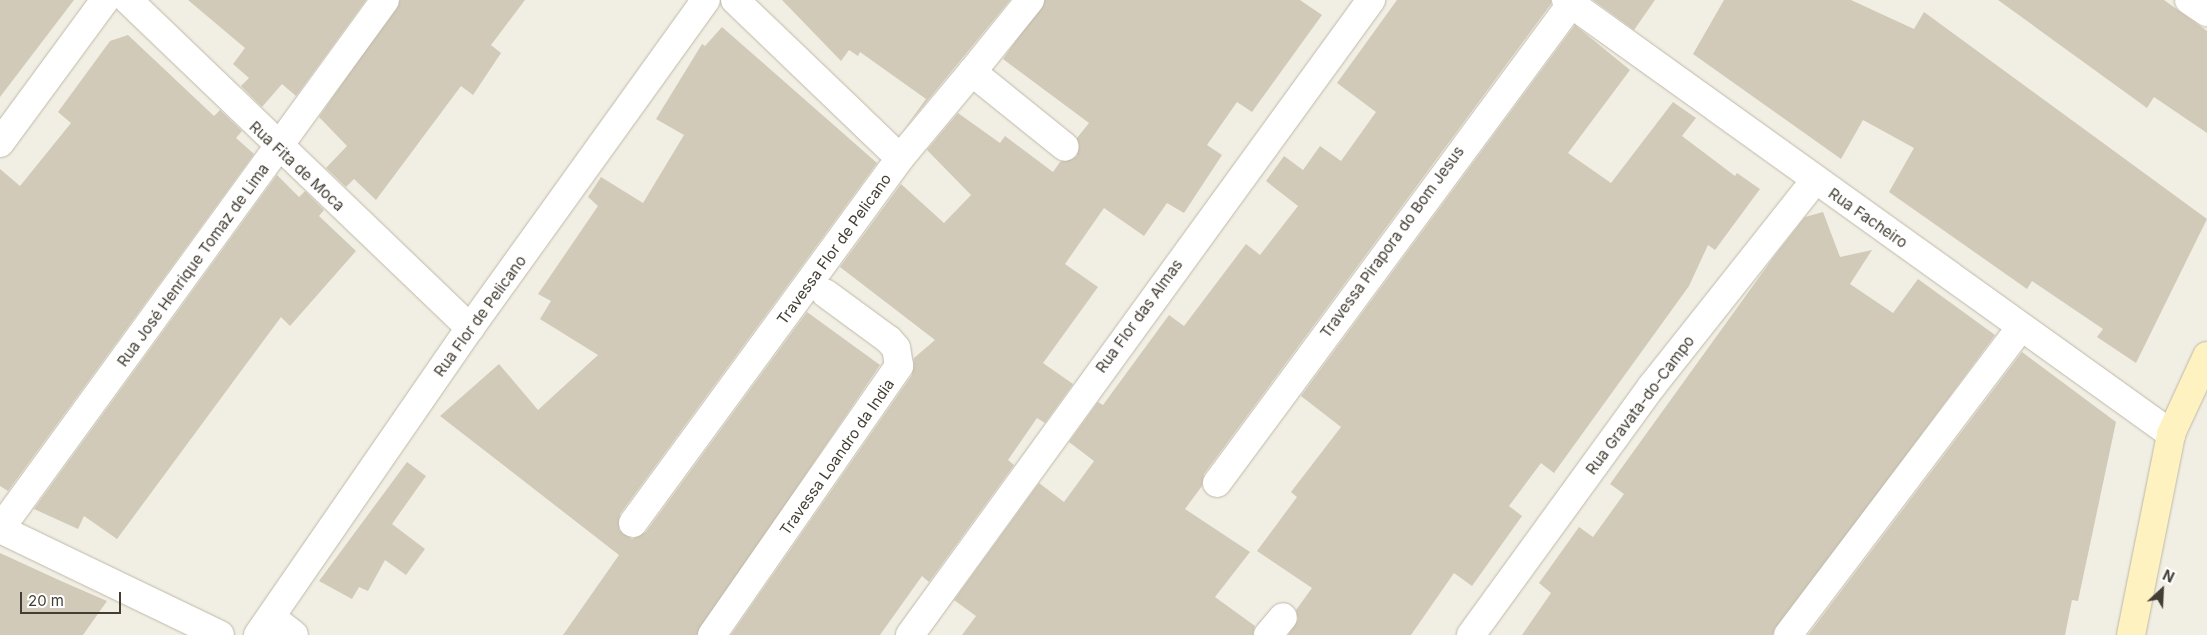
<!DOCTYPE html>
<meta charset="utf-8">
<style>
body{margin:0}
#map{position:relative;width:2207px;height:635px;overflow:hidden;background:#f1eee3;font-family:Inter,sans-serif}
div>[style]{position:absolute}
.building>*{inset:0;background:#d2cab8}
.roads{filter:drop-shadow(0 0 1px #bfb9a8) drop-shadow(0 0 1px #bfb9a8)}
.street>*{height:28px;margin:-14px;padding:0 14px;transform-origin:14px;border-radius:14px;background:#fff}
.secondary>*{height:28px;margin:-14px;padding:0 14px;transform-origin:14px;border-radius:14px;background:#fef2c0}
span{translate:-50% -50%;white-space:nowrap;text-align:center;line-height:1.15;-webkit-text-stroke:5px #fff;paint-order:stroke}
.street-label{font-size:15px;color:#433d33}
.north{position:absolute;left:2137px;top:565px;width:50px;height:50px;-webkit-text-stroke:4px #fff;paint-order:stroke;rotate:25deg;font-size:14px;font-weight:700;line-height:20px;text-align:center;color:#433d33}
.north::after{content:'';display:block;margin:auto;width:18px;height:22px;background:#433d33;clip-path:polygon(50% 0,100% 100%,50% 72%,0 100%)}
.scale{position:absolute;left:20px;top:592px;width:101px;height:22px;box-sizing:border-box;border:2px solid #433d33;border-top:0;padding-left:6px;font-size:15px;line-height:18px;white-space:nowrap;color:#433d33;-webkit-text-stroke:4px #fff;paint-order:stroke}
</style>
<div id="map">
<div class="building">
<i style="clip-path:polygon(0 0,74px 0,0 97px)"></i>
<i style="clip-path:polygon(188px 0,366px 0,296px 96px,282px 84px,262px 107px,241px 86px,249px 78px,233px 64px,245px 48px)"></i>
<i style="clip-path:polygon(400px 0,525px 0,491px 45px,501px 53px,473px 95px,461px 86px,376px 200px,354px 179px,346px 187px,326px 168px,347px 146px,319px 117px)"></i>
<i style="clip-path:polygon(782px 0,1010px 0,905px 128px,926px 99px,860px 52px,858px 56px,849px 50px,841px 61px)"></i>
<i style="clip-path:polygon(1045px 0,1300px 0,1322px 15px,1252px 112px,1237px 102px,1207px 145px,1222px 155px,1184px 213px,1167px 203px,1144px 236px,1104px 208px,1065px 264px,1098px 287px,1043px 363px,1073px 384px,1045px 423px,1037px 418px,1008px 460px,1014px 465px,929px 582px,922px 576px,880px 635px,731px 635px,912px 375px,914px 358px,935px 340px,840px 267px,901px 184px,944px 223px,971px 195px,927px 150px,958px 113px,1000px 143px,1005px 136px,1053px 172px,1060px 162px,1077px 156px,1077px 138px,1089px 123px,1003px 59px)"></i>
<i style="clip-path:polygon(1397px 0,1551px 0,1551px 4px,1204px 474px,1202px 486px,1185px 509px,1250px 552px,1215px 597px,1255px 626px,1253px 635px,962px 635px,976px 616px,954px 600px,1039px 483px,1064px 502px,1094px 461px,1069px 442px,1098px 402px,1103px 405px,1169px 315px,1184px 326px,1246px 244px,1260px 255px,1298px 206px,1266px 181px,1284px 156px,1303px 170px,1320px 146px,1341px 161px,1376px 112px,1337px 83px)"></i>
<i style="clip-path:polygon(1593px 0,1655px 0,1634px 30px)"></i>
<i style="clip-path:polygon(1724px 0,1851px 0,1914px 29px,1924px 12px,2207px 219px,2136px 363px,2097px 337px,2103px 329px,2032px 281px,2027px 289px,1889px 192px,1914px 148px,1863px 120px,1841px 159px,1693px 54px)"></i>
<i style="clip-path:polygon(1998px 0,2164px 0,2207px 31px,2207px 133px,2154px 97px,2147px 108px)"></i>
<i style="clip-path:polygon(1575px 25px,1630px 70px,1568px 153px,1611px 183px,1673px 102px,1696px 118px,1682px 136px,1735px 176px,1737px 173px,1760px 189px,1715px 250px,1708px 245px,1689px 286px,1554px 473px,1541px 463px,1509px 506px,1522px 516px,1472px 586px,1454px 573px,1411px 635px,1288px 635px,1298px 620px,1296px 610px,1312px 588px,1257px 551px,1297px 497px,1291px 492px,1341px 427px,1301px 396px)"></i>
<i style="clip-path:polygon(722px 27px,877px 163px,620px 514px,619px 530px,632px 539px,646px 532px,807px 312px,880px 365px,697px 635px,563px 635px,619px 555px,440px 416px,499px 364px,538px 410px,598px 355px,540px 319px,551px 301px,538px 294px,598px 206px,588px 197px,601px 177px,643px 203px,684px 135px,656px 119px,702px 44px,705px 46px)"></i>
<i style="clip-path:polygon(128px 35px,214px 116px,220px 110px,242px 131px,236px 138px,254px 154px,8px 491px,0 486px,0 169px,20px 186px,71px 123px,58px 112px,110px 41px)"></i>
<i style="clip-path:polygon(277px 175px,299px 197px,305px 191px,324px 210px,319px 216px,356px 251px,290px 326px,281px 317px,117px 539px,84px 516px,78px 529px,34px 509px)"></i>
<i style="clip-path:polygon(1823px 212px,1840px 257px,1872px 250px,1850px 284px,1893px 313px,1918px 279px,1995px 335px,1773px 635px,1522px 635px,1551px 593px,1539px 583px,1579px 527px,1593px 537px,1624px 494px,1610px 484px,1773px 258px,1805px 217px)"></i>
<i style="clip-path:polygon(2022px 352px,2116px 422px,2078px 601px,2072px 600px,2065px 635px,1808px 635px)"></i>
<i style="clip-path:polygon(407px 462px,426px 476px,392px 524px,425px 549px,406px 575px,385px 560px,368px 591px,359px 587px,352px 599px,319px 581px)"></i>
<i style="clip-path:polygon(0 553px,61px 581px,107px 601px,83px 635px,0 635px)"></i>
</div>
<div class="roads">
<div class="street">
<i style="left:128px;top:0;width:474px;rotate:43.8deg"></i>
<i style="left:735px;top:0;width:228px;rotate:43.8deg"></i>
<i style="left:1030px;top:0;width:92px;rotate:128.9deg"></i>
<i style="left:972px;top:72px;width:119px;rotate:38.9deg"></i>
<i style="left:1566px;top:0;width:745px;rotate:35.65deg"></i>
<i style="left:2189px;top:0;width:22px;rotate:34deg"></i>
<i style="left:0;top:143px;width:177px;rotate:-53.7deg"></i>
<i style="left:1217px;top:483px;width:596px;rotate:-53.53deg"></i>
<i style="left:633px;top:523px;width:452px;rotate:-53.8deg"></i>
<i style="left:900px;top:158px;width:112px;rotate:-50.1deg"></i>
<i style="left:0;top:529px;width:654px;rotate:-53.95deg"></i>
<i style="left:0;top:529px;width:244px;rotate:25.7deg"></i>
<i style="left:271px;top:617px;width:29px;rotate:38deg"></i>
<i style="left:258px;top:635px;width:373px;rotate:-55.4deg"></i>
<i style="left:470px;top:328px;width:404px;rotate:-54.3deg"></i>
<i style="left:712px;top:635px;width:328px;rotate:-55.2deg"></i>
<i style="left:899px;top:366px;width:18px;rotate:-99deg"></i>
<i style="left:896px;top:348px;width:11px;rotate:-131deg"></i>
<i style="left:889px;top:340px;width:79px;rotate:-143.7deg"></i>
<i style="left:910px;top:635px;width:785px;rotate:-54.02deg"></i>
<i style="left:1268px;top:635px;width:23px;rotate:-50deg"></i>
<i style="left:1471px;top:635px;width:308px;rotate:-54deg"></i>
<i style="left:1652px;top:386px;width:263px;rotate:-51.6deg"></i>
<i style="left:1788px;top:635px;width:386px;rotate:-52.9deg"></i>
</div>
<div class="secondary">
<i style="left:2131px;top:635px;width:205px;rotate:-78.7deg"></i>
<i style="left:2171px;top:434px;width:86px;rotate:-65.2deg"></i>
</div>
</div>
<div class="street-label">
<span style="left:297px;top:166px;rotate:43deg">Rua Fita de Moca</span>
<span style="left:1868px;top:218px;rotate:35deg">Rua Facheiro</span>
<span style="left:1392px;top:242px;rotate:-54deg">Travessa Pirapora do Bom Jesus</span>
<span style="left:834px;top:249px;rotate:-54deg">Travessa Flor de Pelicano</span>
<span style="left:193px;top:265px;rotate:-54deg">Rua José Henrique Tomaz de Lima</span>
<span style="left:480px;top:316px;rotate:-54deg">Rua Flor de Pelicano</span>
<span style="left:1139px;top:316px;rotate:-54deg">Rua Flor das Almas</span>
<span style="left:1640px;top:405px;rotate:-53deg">Rua Gravata-do-Campo</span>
<span style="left:837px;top:457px;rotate:-55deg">Travessa Loandro da India</span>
</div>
<div class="north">N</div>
<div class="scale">20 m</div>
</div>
